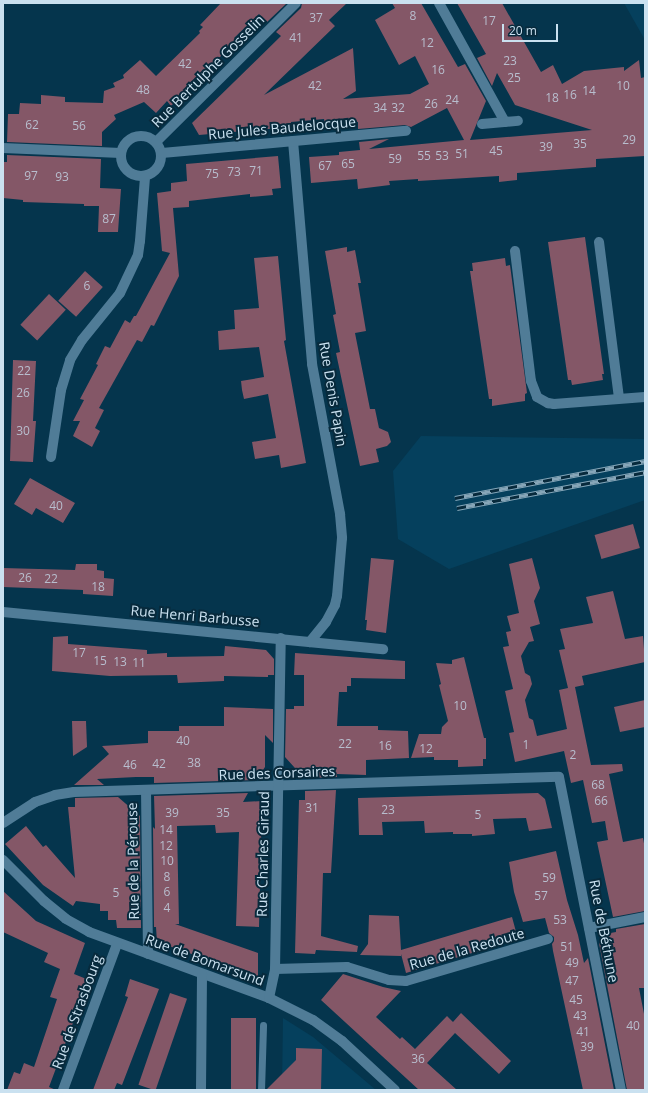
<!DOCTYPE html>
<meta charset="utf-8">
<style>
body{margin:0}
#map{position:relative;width:648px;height:1093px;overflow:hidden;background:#05354d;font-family:"Open Sans",sans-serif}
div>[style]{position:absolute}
.built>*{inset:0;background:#05405d}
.building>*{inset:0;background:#845767;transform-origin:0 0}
.service>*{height:7px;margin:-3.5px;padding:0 3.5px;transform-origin:3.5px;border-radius:3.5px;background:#507c97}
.minor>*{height:10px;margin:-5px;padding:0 5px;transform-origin:5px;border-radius:5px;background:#507c97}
.minor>.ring{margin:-5px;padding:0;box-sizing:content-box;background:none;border:10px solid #507c97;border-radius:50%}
.rail>*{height:4.5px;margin-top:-2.25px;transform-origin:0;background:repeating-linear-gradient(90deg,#082a3c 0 9px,#87a6b8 0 18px);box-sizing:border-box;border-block:1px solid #87a6b8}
span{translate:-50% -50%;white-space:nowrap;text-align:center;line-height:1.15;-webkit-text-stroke:4px #082a3c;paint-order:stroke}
.number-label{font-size:12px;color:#b8bece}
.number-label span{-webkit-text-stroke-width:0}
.street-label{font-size:14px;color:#cae1f0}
.frame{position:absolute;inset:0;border:4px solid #cae1f0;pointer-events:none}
.scale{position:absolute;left:502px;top:24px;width:56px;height:18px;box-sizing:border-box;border:2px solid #cae1f0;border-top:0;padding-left:5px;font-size:12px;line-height:14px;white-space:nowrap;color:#cae1f0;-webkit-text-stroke:3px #082a3c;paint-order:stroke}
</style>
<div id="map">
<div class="built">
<i style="clip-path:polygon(624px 3px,645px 3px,645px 40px)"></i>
<i style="clip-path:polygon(421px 436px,645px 439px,645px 500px,449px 569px,398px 539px,393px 471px)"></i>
<i style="clip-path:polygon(283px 1018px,313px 1037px,376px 1090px,282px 1090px)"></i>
</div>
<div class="building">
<i style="clip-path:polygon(221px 3px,287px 3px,267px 22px,259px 14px,234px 38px,237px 40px,171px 106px,167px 101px,156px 113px,144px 102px,114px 115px,116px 119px,102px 132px,102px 146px,7px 142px,8px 114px,19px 114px,20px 103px,41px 104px,41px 95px,65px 97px,65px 102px,103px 103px,104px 91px,115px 87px,113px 83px,124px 78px,123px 75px,140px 60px,156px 76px,200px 33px,199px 31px,203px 27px,200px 25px)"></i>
<i style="clip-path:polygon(302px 3px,347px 3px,329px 20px,335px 26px,264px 95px,353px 48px,356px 91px,343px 99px,410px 94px,429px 84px,415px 56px,399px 65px,375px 20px,395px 8px,392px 3px,421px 3px,458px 67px,465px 64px,486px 101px,470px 140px,592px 130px,515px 105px,497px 73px,492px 86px,477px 58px,486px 54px,457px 3px,502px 3px,541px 72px,553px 65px,562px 84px,584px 71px,624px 67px,624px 71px,639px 60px,641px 78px,645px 77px,645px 156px,596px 159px,596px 167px,517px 173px,517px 180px,499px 182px,499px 176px,418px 181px,418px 179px,389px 181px,390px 185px,358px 189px,357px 179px,311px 183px,309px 157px,339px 155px,339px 152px,360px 150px,359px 142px,389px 139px,369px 149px,464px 140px,447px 108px,411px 127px,405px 125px,358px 129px,358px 122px,325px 124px,324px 119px,291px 122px,291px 127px,199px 135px,192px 123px,281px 36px,276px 32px,301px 8px)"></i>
<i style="clip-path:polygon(7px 155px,101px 159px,100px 188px,121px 189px,118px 232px,98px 232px,99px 206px,84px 206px,84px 204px,23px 202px,23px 200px,3px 198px,3px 162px,7px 162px)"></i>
<i style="clip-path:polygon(278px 156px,281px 188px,272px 189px,273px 195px,250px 197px,250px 194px,189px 201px,189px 207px,173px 208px,179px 276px,154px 326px,151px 325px,142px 342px,137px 340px,99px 408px,104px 410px,95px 428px,100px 431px,92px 447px,73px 436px,80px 421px,73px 421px,84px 400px,80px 399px,98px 365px,96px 364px,105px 346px,110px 348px,125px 320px,130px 323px,134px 316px,136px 316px,170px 253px,162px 251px,157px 193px,171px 191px,171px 183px,187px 181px,186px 164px)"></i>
<i style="clip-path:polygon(585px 237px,604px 374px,602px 374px,603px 380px,572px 385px,571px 380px,568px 380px,548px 242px)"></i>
<i style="clip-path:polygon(347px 247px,347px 252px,355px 250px,361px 283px,358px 283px,366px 331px,355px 333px,370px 409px,375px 409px,379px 428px,388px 432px,391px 442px,387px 446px,376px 449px,379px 462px,360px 466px,336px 353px,340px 352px,333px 315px,336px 314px,325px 251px)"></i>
<i style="clip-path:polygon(278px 256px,286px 340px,284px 341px,306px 463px,281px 468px,279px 455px,255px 459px,252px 442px,276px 438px,268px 394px,244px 399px,242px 390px,241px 381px,264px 377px,259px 347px,219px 350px,218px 331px,235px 329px,234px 310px,259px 308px,254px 258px)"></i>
<i style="clip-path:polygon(505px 258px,506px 266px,510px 265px,527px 393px,525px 394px,525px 401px,492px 406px,492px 399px,489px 399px,470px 271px,473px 271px,472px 263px)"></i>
<i style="left:85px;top:271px;width:24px;height:40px;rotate:42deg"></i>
<i style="left:49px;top:294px;width:23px;height:42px;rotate:43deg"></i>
<i style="clip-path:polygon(13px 360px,36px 361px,33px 421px,36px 421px,33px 462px,10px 461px)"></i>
<i style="clip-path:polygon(30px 478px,75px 503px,63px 523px,36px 508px,32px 515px,14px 504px)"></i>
<i style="left:633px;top:524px;width:25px;height:40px;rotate:74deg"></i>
<i style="clip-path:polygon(371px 558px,394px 560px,386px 633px,366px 630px,367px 620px,365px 620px)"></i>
<i style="clip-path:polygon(532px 558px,540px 588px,534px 601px,540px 624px,530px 627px,534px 641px,529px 642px,521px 656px,525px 673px,530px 676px,532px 684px,525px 700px,529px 718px,533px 720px,537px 736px,567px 729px,559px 690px,568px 688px,559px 650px,565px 649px,560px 629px,593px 623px,586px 597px,613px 591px,625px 639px,643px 636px,645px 662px,582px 676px,584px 685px,575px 687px,591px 765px,622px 764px,623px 771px,609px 774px,623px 842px,643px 838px,645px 849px,645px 911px,613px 917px,597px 842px,608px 840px,605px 821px,592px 823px,583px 780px,571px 783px,564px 751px,515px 762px,509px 733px,514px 732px,505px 691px,513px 689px,503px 647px,509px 646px,506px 632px,511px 631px,507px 616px,519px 613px,509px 564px)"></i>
<i style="clip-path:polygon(76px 564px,97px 564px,97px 570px,104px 571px,104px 578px,114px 579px,113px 596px,83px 594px,83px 590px,3px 587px,3px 568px,75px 570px)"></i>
<i style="clip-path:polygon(68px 636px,68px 644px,147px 650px,147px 654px,167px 653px,167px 657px,224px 656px,225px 646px,266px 650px,274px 659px,274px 675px,268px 675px,268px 677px,224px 676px,224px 681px,178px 683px,177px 675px,110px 676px,52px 671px,53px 637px)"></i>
<i style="clip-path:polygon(295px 653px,405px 661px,405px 679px,351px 678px,351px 686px,347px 686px,347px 692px,339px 692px,337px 726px,378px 726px,378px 730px,408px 731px,409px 758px,366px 760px,366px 775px,337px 774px,337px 777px,304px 778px,285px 757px,286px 709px,294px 709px,294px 706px,304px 706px,304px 675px,294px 675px)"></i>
<i style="clip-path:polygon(464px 657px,484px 738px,486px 738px,486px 759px,483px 759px,483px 766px,458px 767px,458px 760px,434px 760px,434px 757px,411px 758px,419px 734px,441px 734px,442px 727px,448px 721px,439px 685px,441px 684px,436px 663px,452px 664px,452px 660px)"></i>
<i style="clip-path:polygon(645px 700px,645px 727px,620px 732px,614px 707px)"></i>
<i style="clip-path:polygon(224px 707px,273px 709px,273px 743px,265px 735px,265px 767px,256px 780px,154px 783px,154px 777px,136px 777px,97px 779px,104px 785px,74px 785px,109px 754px,102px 746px,148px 743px,148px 731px,179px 731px,179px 726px,224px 726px)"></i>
<i style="clip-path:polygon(72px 721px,86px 721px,87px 747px,73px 756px)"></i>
<i style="clip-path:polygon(336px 790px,331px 873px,323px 873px,321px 936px,358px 946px,357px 952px,316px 950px,315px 954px,295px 953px,299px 800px,305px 800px,305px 791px)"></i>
<i style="clip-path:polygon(248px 793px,243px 802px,262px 801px,259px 927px,236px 926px,239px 832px,216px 833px,215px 825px,177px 826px,179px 924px,175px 924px,258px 953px,258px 977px,157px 942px,156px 927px,154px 927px,153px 827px,155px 829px,154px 796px)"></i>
<i style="clip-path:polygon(538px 793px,545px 799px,552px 828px,529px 831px,526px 818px,493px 819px,495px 834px,472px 836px,472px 834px,453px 834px,453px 832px,425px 833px,424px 821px,382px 822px,383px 835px,359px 835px,358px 798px)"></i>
<i style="clip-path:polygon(118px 797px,140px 816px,141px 928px,117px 928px,116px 920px,108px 920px,108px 911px,100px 911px,100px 904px,76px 901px,73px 906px,43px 885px,5px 844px,26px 826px,43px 847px,46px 845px,75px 878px,68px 807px,75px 807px,75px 798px)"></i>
<i style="clip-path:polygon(556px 851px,567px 900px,578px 935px,584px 963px,588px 958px,614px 1090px,583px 1090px,553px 951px,552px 944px,554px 941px,554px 937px,549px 933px,545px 918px,523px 922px,514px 892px,509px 862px)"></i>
<i style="clip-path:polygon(3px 891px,36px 921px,85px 943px,74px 974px,89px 980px,49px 1087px,56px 1090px,7px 1090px,14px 1072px,20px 1074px,24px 1063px,34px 1067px,57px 999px,50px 997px,60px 969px,44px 962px,48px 953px,3px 932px)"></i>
<i style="clip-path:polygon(369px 915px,399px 916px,401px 950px,512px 917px,518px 939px,406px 973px,401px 954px,401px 956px,360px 955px,368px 944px)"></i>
<i style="clip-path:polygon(645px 924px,645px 988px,639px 988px,645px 1019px,645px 1090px,627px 1090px,599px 943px,605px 934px,616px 932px,616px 929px)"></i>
<i style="clip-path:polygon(343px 974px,383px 987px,401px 991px,376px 1017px,400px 1039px,402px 1037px,415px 1049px,447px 1016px,453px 1022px,461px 1013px,511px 1061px,499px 1074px,455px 1033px,427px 1063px,457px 1090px,419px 1090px,321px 1000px)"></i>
<i style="clip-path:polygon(130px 979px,159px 989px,122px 1085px,117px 1083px,114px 1090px,93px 1090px,128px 997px,125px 996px)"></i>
<i style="left:170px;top:993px;width:18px;height:97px;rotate:19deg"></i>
<i style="left:231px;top:1018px;width:25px;height:72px"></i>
<i style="clip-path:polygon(296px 1048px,322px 1049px,321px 1090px,266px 1090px,296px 1060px)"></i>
</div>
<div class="service">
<i style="left:261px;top:1090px;width:65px;rotate:-88.2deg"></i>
</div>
<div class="minor">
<i style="left:439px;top:3px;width:136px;rotate:61deg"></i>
<i style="left:482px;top:124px;width:36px;rotate:-5deg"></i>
<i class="ring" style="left:121px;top:136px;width:30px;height:30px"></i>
<i style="left:293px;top:141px;width:224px;rotate:85.1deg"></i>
<i style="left:312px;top:364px;width:153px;rotate:79.4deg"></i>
<i style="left:340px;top:514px;width:24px;rotate:85deg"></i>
<i style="left:342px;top:538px;width:58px;rotate:94.9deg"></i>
<i style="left:337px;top:596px;width:9px;rotate:103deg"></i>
<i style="left:335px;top:605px;width:19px;rotate:118deg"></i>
<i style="left:326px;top:622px;width:26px;rotate:129deg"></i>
<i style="left:156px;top:142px;width:197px;rotate:-44.8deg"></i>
<i style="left:3px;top:148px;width:118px;rotate:2.4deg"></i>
<i style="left:162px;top:153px;width:245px;rotate:-5.2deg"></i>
<i style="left:599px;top:242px;width:157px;rotate:82.7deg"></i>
<i style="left:515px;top:251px;width:131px;rotate:83deg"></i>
<i style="left:531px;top:381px;width:17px;rotate:69deg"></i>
<i style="left:537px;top:397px;width:13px;rotate:29deg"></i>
<i style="left:548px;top:403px;width:6px;rotate:9deg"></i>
<i style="left:554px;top:404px;width:91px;rotate:-4.4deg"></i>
<i style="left:51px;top:457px;width:68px;rotate:-81.5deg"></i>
<i style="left:61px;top:390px;width:31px;rotate:-73deg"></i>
<i style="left:70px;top:360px;width:23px;rotate:-59deg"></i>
<i style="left:82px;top:340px;width:60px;rotate:-51deg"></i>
<i style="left:120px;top:293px;width:42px;rotate:-64.7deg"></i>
<i style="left:138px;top:255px;width:14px;rotate:-82deg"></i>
<i style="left:140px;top:241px;width:64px;rotate:-85.5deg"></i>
<i style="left:3px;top:612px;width:382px;rotate:5.6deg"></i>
<i style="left:146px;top:790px;width:164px;rotate:89.3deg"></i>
<i style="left:3px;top:823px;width:38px;rotate:-33deg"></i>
<i style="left:35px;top:802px;width:21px;rotate:-19deg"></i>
<i style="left:55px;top:795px;width:19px;rotate:-9deg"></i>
<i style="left:74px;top:792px;width:485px;rotate:-1.8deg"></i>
<i style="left:559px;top:777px;width:319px;rotate:78.8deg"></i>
<i style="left:3px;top:860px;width:58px;rotate:45deg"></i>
<i style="left:44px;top:901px;width:28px;rotate:39deg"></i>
<i style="left:66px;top:919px;width:26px;rotate:29deg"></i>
<i style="left:89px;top:932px;width:192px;rotate:20.1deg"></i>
<i style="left:269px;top:998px;width:49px;rotate:26.6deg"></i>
<i style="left:313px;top:1020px;width:36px;rotate:36deg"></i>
<i style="left:342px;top:1041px;width:72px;rotate:42.8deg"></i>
<i style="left:589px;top:928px;width:57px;rotate:-11.1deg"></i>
<i style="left:275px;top:969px;width:72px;rotate:-1.6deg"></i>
<i style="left:347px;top:967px;width:44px;rotate:17.2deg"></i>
<i style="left:389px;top:980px;width:17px;rotate:3deg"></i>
<i style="left:406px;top:981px;width:148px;rotate:-16.5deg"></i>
<i style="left:269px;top:998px;width:30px;rotate:-78deg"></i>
<i style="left:275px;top:969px;width:331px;rotate:-89deg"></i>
<i style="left:63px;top:1090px;width:156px;rotate:-69.7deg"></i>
<i style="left:201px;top:1090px;width:116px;rotate:-89.5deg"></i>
</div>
<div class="rail">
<i style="left:455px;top:498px;width:194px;rotate:-11deg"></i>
<i style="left:457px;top:508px;width:191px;rotate:-10.8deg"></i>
</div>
<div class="number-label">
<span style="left:413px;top:16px">8</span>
<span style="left:316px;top:18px">37</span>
<span style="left:489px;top:21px">17</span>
<span style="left:296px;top:38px">41</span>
<span style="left:427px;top:43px">12</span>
<span style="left:510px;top:61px">23</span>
<span style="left:185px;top:64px">42</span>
<span style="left:438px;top:70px">16</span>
<span style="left:514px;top:78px">25</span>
<span style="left:315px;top:86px">42</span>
<span style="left:623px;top:86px">10</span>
<span style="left:143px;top:90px">48</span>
<span style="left:589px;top:91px">14</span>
<span style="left:570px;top:95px">16</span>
<span style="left:552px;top:98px">18</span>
<span style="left:452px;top:100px">24</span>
<span style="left:431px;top:104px">26</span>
<span style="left:380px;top:108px">34</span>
<span style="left:398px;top:108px">32</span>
<span style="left:32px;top:125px">62</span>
<span style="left:79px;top:126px">56</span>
<span style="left:629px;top:140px">29</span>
<span style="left:580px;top:144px">35</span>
<span style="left:546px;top:147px">39</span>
<span style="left:496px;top:151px">45</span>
<span style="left:462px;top:154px">51</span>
<span style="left:424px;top:156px">55</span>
<span style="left:442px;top:156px">53</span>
<span style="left:395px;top:159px">59</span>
<span style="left:348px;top:164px">65</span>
<span style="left:325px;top:166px">67</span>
<span style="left:256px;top:171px">71</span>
<span style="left:234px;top:172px">73</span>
<span style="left:212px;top:174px">75</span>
<span style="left:31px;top:176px">97</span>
<span style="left:62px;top:177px">93</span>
<span style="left:109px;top:219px">87</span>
<span style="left:87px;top:286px">6</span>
<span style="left:24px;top:371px">22</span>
<span style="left:23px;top:393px">26</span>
<span style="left:23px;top:431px">30</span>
<span style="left:56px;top:506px">40</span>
<span style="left:25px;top:578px">26</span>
<span style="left:51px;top:579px">22</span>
<span style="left:98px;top:587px">18</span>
<span style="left:79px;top:653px">17</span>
<span style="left:100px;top:661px">15</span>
<span style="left:120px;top:662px">13</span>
<span style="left:139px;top:663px">11</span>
<span style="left:460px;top:706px">10</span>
<span style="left:183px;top:741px">40</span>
<span style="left:345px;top:744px">22</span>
<span style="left:526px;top:745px">1</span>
<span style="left:385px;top:746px">16</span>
<span style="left:426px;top:749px">12</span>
<span style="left:573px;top:755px">2</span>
<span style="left:194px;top:763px">38</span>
<span style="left:159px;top:764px">42</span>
<span style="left:130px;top:765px">46</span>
<span style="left:598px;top:785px">68</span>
<span style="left:601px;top:801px">66</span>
<span style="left:312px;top:808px">31</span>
<span style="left:388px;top:810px">23</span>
<span style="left:172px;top:813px">39</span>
<span style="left:223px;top:813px">35</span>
<span style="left:478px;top:815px">5</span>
<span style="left:166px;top:830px">14</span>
<span style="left:166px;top:846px">12</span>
<span style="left:167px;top:861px">10</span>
<span style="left:167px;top:877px">8</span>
<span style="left:549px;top:878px">59</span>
<span style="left:167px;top:892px">6</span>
<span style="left:116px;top:893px">5</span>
<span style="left:541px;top:896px">57</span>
<span style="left:167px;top:908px">4</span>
<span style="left:560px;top:920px">53</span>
<span style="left:567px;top:947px">51</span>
<span style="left:572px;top:963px">49</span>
<span style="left:572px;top:981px">47</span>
<span style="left:576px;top:1000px">45</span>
<span style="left:580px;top:1016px">43</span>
<span style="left:633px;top:1026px">40</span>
<span style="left:583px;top:1032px">41</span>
<span style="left:587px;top:1047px">39</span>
<span style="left:418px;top:1059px">36</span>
</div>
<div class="street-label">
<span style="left:208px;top:71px;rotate:-45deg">Rue Bertulphe Gosselin</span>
<span style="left:282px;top:128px;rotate:-5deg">Rue Jules Baudelocque</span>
<span style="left:333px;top:394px;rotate:80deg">Rue Denis Papin</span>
<span style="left:195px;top:616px;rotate:5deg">Rue Henri Barbusse</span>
<span style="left:277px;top:773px;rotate:-2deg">Rue des Corsaires</span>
<span style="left:263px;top:854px;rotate:-89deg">Rue Charles Giraud</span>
<span style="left:133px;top:861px;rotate:-91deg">Rue de la Pérouse</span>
<span style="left:604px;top:931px;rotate:79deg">Rue de Béthune</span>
<span style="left:467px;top:949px;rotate:-16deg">Rue de la Redoute</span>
<span style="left:205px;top:960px;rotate:20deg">Rue de Bomarsund</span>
<span style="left:77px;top:1012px;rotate:-70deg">Rue de Strasbourg</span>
</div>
<div class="frame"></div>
<div class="scale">20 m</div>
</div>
